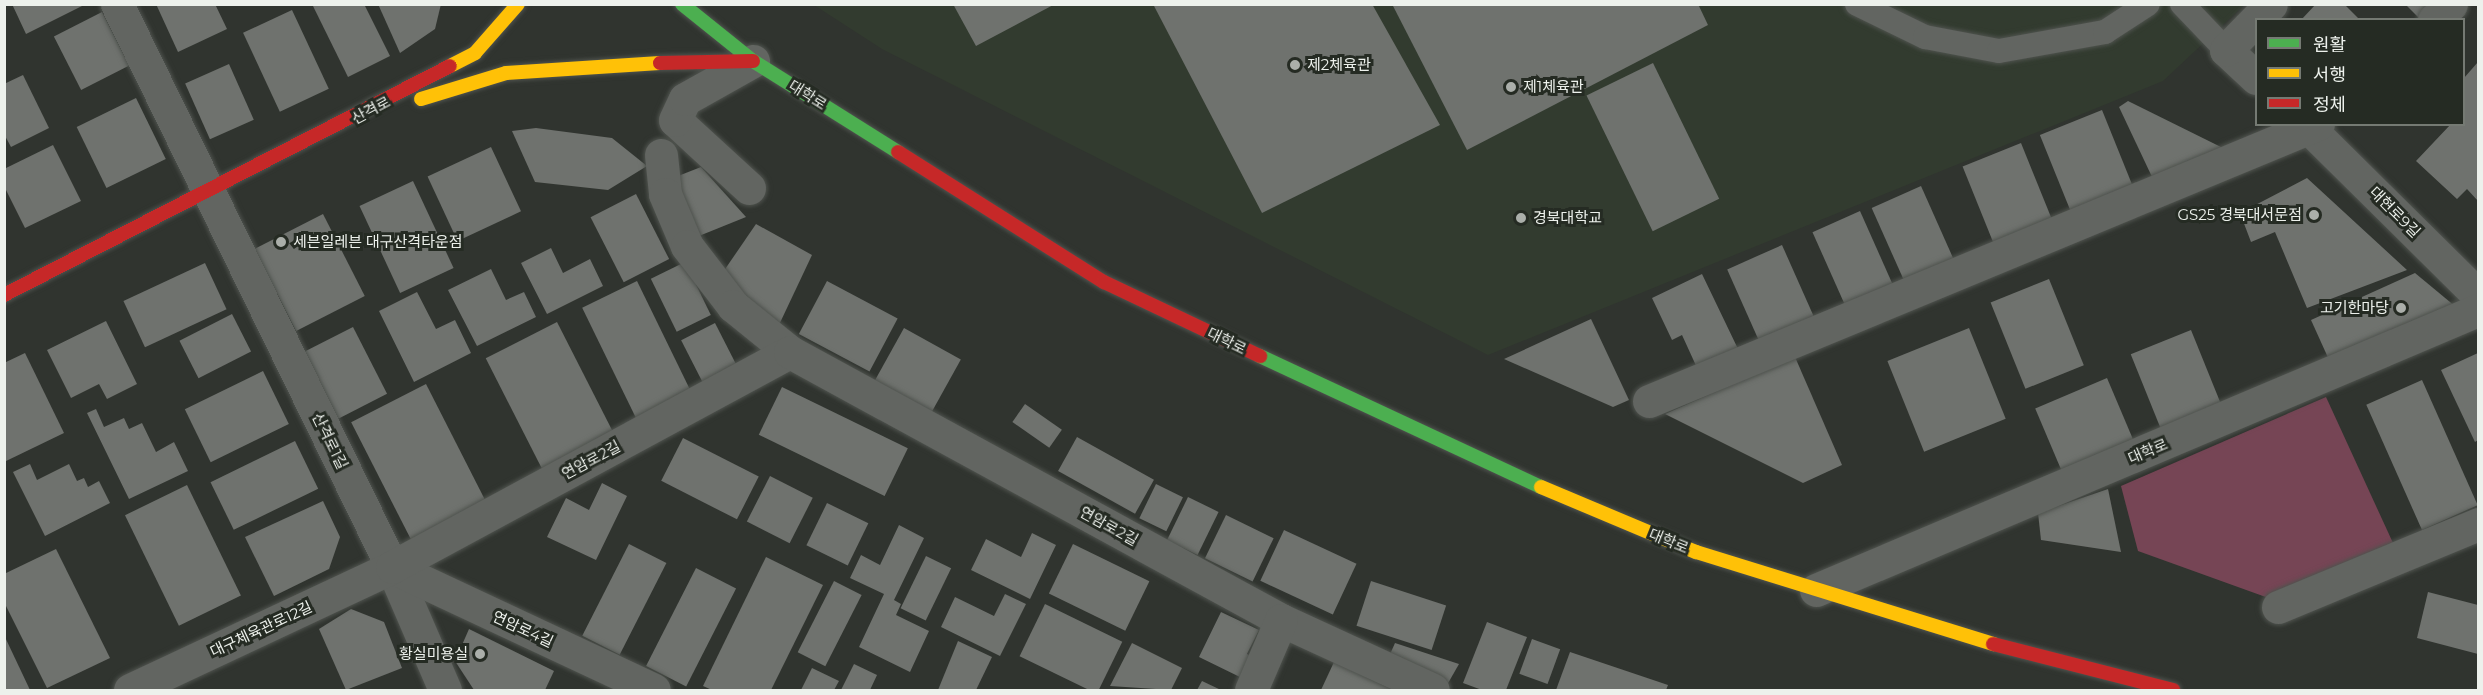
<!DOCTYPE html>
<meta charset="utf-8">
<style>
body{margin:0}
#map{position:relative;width:2483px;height:695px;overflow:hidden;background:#30342f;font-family:Montserrat,"Noto Sans KR",sans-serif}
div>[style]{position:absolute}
.built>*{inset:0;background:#323b2f}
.green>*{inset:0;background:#764555}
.building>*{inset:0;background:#6f726e;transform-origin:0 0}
.roads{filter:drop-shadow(0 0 2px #4f534e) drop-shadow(0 0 2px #4f534e)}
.lane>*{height:24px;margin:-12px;padding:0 12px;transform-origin:12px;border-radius:12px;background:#626561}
.street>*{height:33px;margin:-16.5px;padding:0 16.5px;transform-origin:16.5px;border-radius:16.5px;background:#626561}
.fast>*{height:14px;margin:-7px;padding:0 7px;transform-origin:7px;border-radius:7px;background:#4caf50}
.slow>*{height:14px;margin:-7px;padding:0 7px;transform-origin:7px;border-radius:7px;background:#ffc107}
.jam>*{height:14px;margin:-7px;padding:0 7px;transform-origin:7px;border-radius:7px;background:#c62828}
.dots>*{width:16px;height:16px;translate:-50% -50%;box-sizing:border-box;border:3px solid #252b23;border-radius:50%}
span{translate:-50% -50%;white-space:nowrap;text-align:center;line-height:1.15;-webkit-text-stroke:6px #252b23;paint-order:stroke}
.poi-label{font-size:15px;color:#edf1ec}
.left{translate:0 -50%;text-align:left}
.right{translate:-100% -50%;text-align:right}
.street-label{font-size:15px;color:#edf1ec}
.frame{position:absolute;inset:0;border:6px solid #edf1ec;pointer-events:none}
.legend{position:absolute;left:2255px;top:18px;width:210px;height:108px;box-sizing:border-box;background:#252b23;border:2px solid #757a73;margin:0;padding:8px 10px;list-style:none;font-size:18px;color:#edf1ec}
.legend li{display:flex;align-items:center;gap:12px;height:30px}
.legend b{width:30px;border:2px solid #757a73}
</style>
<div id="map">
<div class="built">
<i style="clip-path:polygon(814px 5px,2244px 5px,2163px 81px,1488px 355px,882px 49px)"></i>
</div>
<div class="green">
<i style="clip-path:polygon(2326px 397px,2393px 543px,2274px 600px,2138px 551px,2121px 486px)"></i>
</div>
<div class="building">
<i style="clip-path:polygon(12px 4px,86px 4px,26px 34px)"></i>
<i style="clip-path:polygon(156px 4px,215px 4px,227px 29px,178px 52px)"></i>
<i style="clip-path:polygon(312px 4px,364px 4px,390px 56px,348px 77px)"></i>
<i style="clip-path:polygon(378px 4px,441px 4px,435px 29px,400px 53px)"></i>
<i style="clip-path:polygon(953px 4px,1055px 4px,976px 46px)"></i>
<i style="clip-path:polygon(1153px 4px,1372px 4px,1440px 125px,1262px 213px)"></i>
<i style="clip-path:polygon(1392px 4px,1698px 4px,1708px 25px,1467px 150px)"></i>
<i style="clip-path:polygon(2316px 4px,2344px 4px,2360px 20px,2301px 20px)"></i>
<i style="clip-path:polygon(2405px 4px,2442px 4px,2421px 20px)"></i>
<i style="left:292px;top:10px;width:87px;height:54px;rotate:65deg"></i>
<i style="left:102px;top:12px;width:60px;height:54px;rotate:63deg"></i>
<i style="clip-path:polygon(2478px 62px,2478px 201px,2467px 189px,2457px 199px,2416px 161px,2451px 124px,2464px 124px,2464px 78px)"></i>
<i style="left:1653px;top:63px;width:151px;height:74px;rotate:64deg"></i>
<i style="left:229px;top:64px;width:61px;height:48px;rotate:66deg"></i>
<i style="clip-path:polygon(23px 75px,49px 128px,11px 147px,4px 134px,4px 84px)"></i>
<i style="left:136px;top:98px;width:68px;height:66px;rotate:64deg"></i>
<i style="clip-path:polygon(2128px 101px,2225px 149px,2153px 179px,2119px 107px)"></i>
<i style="left:2102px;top:110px;width:87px;height:67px;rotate:68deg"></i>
<i style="clip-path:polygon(536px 128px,612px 138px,647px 166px,608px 190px,535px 182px,512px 131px)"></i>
<i style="left:2021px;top:143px;width:91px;height:63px;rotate:68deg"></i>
<i style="clip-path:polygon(53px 145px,81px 201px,25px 228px,4px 186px,4px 169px)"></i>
<i style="left:491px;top:147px;width:71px;height:70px;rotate:65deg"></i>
<i style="clip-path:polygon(701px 167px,746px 217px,694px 238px,673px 178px)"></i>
<i style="clip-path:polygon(2307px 178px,2407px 270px,2307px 308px,2275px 232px,2251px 242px,2240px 213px)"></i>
<i style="left:413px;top:181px;width:96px;height:59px;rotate:65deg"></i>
<i style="left:1921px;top:186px;width:82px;height:54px;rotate:66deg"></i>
<i style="left:636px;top:194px;width:73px;height:51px;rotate:63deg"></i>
<i style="left:1860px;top:211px;width:85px;height:52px;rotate:66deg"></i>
<i style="left:323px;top:214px;width:92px;height:77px;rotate:63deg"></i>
<i style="clip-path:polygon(756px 224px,812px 255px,778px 327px,719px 278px)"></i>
<i style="left:1782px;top:245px;width:85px;height:60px;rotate:66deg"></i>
<i style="clip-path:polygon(551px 248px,563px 273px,590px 259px,603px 286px,547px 314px,521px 263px)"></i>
<i style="left:685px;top:262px;width:59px;height:38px;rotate:64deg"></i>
<i style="left:205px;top:263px;width:51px;height:90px;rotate:65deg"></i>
<i style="clip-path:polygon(491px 269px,506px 300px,524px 292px,536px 317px,477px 346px,448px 290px)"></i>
<i style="clip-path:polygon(2415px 273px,2456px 307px,2330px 362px,2311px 320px)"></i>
<i style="clip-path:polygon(1702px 274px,1739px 351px,1698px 370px,1682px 335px,1672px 340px,1652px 298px)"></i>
<i style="left:2049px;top:279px;width:93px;height:63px;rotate:68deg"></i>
<i style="left:637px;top:281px;width:128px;height:61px;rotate:64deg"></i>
<i style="left:827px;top:281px;width:80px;height:60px;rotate:28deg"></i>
<i style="clip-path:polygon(417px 292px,436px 329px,455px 320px,471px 353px,414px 382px,379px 311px)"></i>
<i style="left:232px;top:314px;width:42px;height:59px;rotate:63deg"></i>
<i style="clip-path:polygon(1591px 319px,1629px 400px,1613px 407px,1504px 359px)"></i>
<i style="clip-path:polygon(106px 321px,137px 384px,107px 399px,99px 384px,71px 398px,47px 350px)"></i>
<i style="left:557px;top:322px;width:127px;height:80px;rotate:63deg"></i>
<i style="left:715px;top:323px;width:54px;height:38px;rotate:63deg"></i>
<i style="left:353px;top:327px;width:75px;height:58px;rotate:63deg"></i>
<i style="left:904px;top:328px;width:65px;height:67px;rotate:29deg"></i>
<i style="left:1969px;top:328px;width:98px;height:88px;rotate:68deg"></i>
<i style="left:2191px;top:330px;width:81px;height:65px;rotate:68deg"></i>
<i style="clip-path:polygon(25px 353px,64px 433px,4px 462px,4px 363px)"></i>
<i style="clip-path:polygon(2478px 353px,2478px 440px,2475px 442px,2441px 370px)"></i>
<i style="clip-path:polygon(1795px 357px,1842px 465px,1803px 483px,1665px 414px)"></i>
<i style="left:263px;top:371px;width:59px;height:87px;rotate:64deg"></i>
<i style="left:2107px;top:378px;width:70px;height:78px;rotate:67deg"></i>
<i style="left:2422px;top:380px;width:137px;height:61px;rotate:66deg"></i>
<i style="left:426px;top:384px;width:136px;height:84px;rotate:63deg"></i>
<i style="left:782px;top:387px;width:140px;height:53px;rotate:26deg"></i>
<i style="left:1025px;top:404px;width:45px;height:22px;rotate:35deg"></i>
<i style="clip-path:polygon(96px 409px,104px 427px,124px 418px,129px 429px,142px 423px,156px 452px,174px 442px,188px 471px,129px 499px,87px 413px)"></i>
<i style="left:1077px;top:437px;width:88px;height:39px;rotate:29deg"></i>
<i style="left:683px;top:438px;width:85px;height:48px;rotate:27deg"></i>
<i style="left:295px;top:441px;width:53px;height:94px;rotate:64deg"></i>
<i style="clip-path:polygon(30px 464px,37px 480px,69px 464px,77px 481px,84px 478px,88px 487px,99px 481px,110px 503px,45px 536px,13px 472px)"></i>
<i style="left:770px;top:476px;width:48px;height:51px;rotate:27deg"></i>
<i style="clip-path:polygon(602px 483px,627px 496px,596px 560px,547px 537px,566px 498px,589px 510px)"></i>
<i style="left:1156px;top:484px;width:30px;height:38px;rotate:26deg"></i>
<i style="left:187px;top:485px;width:123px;height:69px;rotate:64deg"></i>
<i style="clip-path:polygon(2108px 489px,2121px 552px,2041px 540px,2038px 513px)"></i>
<i style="left:1188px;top:497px;width:34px;height:48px;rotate:26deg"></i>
<i style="clip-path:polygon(323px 501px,340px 537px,329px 569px,274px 596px,245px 537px)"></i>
<i style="left:827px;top:503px;width:46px;height:47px;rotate:26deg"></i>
<i style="left:1226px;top:515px;width:53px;height:48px;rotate:26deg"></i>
<i style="clip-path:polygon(899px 525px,924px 538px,894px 600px,901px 604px,896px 615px,929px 631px,910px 672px,859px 647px,884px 594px,850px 578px,861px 555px,880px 565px)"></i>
<i style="left:1284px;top:530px;width:80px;height:56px;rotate:25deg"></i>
<i style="clip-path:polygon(1032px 533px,1056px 545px,1030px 599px,971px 570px,986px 539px,1021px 557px)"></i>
<i style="left:629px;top:544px;width:42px;height:103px;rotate:27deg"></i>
<i style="left:1073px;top:544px;width:85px;height:55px;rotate:26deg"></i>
<i style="clip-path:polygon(56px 549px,110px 658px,47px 688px,4px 602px,4px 574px)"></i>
<i style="left:926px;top:556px;width:28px;height:58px;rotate:26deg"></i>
<i style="clip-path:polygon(766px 557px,823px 585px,771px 690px,712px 690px,703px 686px)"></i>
<i style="left:696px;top:568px;width:45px;height:110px;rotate:27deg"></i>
<i style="left:834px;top:581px;width:31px;height:80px;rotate:27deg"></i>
<i style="left:1371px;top:581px;width:79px;height:47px;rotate:18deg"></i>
<i style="clip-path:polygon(2428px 592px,2478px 605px,2478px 654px,2417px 638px)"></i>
<i style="clip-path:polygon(1005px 594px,1026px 604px,1000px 656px,941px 627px,955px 597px,994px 616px)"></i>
<i style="left:1045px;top:604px;width:86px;height:58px;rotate:26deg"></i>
<i style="clip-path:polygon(351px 609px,384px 622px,402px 668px,346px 690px,319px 629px)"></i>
<i style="clip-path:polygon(1221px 612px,1259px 630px,1247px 654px,1255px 658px,1244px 679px,1199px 657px)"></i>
<i style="clip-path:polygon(1487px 622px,1527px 637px,1506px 690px,1482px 690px,1463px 683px)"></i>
<i style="clip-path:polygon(469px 629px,554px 671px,545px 690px,474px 690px,455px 661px)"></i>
<i style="clip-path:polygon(4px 635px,30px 690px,4px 690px)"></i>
<i style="left:1532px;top:639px;width:30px;height:37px;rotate:20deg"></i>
<i style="clip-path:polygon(958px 641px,992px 657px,976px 690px,938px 690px)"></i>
<i style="clip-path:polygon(1132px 643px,1182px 668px,1171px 690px,1110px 686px)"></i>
<i style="clip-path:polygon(1395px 643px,1459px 664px,1447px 685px,1387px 661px)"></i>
<i style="clip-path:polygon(1570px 652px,1668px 685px,1666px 690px,1556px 690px)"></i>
<i style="clip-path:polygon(1334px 662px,1393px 690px,1321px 690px)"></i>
<i style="clip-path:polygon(854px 664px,877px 675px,870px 690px,841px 690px)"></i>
<i style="clip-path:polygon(812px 668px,839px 681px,834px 690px,801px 690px)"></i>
<i style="clip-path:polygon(1202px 681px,1221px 690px,1197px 690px)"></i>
</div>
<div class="roads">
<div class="lane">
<i style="left:1857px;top:4px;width:76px;rotate:25.9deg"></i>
<i style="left:1925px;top:37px;width:75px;rotate:10.7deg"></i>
<i style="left:1999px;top:51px;width:108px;rotate:-10.2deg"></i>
<i style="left:2105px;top:32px;width:51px;rotate:-33.1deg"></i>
<i style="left:2182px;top:4px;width:64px;rotate:46.3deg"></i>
</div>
<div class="street">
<i style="left:117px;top:4px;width:627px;rotate:63.97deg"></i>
<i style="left:392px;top:567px;width:134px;rotate:66.7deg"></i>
<i style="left:2434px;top:20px;width:23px;rotate:-43deg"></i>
<i style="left:2256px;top:78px;width:41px;rotate:-137deg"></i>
<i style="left:2226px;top:50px;width:64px;rotate:-45.6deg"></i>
<i style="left:2305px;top:124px;width:243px;rotate:44.7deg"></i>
<i style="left:661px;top:155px;width:39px;rotate:84deg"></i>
<i style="left:665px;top:194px;width:56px;rotate:67.1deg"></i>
<i style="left:687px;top:246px;width:76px;rotate:52.5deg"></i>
<i style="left:733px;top:306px;width:73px;rotate:38.9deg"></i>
<i style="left:749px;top:188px;width:100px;rotate:-137.4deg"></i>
<i style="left:675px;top:120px;width:23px;rotate:-65deg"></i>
<i style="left:685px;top:99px;width:78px;rotate:-29.2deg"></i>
<i style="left:1649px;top:401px;width:724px;rotate:-22.49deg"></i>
<i style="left:392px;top:567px;width:289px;rotate:25.1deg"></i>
<i style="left:1816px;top:590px;width:719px;rotate:-22.93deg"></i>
<i style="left:2278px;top:607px;width:217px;rotate:-22.5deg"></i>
<i style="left:130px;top:690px;width:289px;rotate:-25.1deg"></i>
<i style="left:392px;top:567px;width:452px;rotate:-28.4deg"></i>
<i style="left:790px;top:352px;width:559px;rotate:28.63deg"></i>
<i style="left:1281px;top:620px;width:167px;rotate:24.7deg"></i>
<i style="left:1251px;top:690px;width:76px;rotate:-66.8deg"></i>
</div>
<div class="fast">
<i style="left:682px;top:4px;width:91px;rotate:38.8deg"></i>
<i style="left:753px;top:61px;width:171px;rotate:32.1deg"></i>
<i style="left:1260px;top:356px;width:310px;rotate:25deg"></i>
</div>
<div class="slow">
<i style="left:450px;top:66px;width:28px;rotate:-27deg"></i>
<i style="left:475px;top:53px;width:65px;rotate:-48.7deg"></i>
<i style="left:421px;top:99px;width:89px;rotate:-17deg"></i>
<i style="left:506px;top:73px;width:154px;rotate:-3.7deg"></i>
<i style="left:1541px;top:487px;width:168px;rotate:22.8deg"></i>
<i style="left:1696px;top:552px;width:311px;rotate:17.2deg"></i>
</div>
<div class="jam">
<i style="left:660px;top:63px;width:93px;rotate:-1.2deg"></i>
<i style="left:898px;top:152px;width:244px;rotate:32.3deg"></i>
<i style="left:1104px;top:282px;width:173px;rotate:25.4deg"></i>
<i style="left:4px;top:295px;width:501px;rotate:-27.18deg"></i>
<i style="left:1993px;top:644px;width:186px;rotate:14.3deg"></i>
</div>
</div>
<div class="dots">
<i style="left:1295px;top:65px;background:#abafaa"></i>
<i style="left:1511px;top:87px;background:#abafaa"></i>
<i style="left:2314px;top:215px;background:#abafaa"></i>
<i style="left:1521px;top:218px;background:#abafaa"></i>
<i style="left:281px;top:242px;background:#abafaa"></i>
<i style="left:2401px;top:308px;background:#abafaa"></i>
<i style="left:480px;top:654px;background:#abafaa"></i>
</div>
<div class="poi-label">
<span class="left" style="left:1307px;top:65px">제2체육관</span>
<span class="left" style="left:1523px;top:87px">제1체육관</span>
<span class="right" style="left:2302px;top:215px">GS25 경북대서문점</span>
<span class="left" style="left:1533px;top:218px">경북대학교</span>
<span class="left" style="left:293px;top:242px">세븐일레븐 대구산격타운점</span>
<span class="right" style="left:2389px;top:308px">고기한마당</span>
<span class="right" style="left:468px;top:654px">황실미용실</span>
</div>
<div class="street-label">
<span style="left:808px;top:95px;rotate:32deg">대학로</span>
<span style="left:371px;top:110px;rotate:-28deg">산격로</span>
<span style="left:2395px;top:212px;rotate:45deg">대현로9길</span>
<span style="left:1227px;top:341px;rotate:26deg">대학로</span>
<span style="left:330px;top:441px;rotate:64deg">산격로1길</span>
<span style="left:2148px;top:451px;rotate:-23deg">대학로</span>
<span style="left:591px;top:460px;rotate:-28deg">연암로2길</span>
<span style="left:1109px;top:526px;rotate:29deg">연암로2길</span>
<span style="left:1669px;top:541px;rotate:22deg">대학로</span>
<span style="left:261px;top:629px;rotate:-25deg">대구체육관로12길</span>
<span style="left:523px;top:629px;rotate:25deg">연암로4길</span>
</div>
<div class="frame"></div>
<ul class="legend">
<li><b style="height:8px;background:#4caf50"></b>원활</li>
<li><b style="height:8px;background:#ffc107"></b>서행</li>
<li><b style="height:8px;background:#c62828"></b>정체</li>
</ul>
</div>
